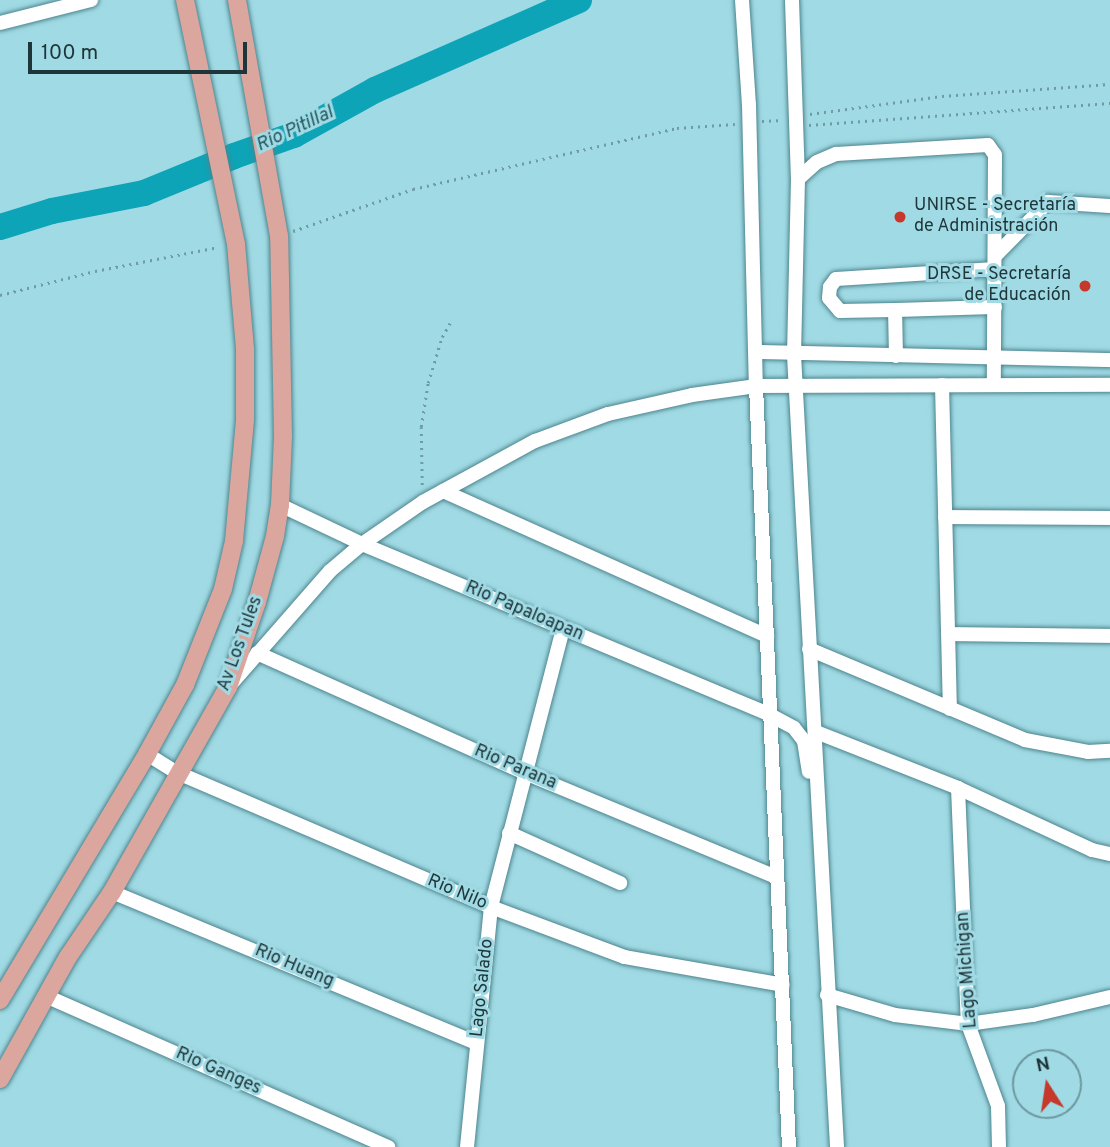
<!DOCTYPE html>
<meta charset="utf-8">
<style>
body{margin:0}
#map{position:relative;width:1110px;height:1147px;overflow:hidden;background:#a0dae4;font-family:Overpass,sans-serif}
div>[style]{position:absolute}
.river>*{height:26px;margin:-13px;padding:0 13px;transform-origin:13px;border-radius:13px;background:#0da4b7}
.path>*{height:2.5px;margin-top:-1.25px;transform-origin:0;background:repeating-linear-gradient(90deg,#6f9ca4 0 2px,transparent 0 7px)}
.roads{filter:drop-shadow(0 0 2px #4d858e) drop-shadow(0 0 2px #4d858e)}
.minor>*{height:14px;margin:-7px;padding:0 7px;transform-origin:7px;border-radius:7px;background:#fff}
.major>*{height:18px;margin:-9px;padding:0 9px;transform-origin:9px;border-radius:9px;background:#daa69e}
.dots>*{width:19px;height:19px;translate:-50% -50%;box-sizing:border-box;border:4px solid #a0dae4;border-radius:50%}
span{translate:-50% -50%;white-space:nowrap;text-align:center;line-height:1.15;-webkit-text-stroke:6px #a0dae4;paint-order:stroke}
.poi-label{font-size:18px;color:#1e3539}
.left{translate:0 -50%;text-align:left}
.right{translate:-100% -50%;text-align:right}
.street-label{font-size:18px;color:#1e3539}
.water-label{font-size:19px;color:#235860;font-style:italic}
.north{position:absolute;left:1012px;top:1049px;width:70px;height:70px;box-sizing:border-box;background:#a0dae4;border:2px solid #6c98a0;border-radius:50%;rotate:348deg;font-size:19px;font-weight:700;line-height:28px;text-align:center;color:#1e3539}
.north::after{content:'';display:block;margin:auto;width:24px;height:32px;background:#c5382a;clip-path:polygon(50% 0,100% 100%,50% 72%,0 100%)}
.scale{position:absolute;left:28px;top:42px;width:219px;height:32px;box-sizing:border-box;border:4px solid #1e3539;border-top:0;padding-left:9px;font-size:21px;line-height:24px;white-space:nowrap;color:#1e3539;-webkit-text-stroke:5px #a0dae4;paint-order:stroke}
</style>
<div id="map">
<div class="river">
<i style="left:0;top:227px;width:54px;rotate:-17.1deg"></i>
<i style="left:52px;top:211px;width:94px;rotate:-11.1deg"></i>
<i style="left:144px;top:193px;width:97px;rotate:-22.3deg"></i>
<i style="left:234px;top:156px;width:64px;rotate:-19.3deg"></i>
<i style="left:294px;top:135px;width:93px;rotate:-29.1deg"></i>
<i style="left:375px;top:90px;width:223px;rotate:-23.8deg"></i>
</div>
<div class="path">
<i style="left:810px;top:114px;width:133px;rotate:-7.8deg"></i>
<i style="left:942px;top:96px;width:168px;rotate:-4.1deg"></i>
<i style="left:762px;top:121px;width:21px;rotate:-3deg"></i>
<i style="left:809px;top:125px;width:302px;rotate:-4.2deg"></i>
<i style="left:293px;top:231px;width:127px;rotate:-19.3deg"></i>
<i style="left:413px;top:189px;width:271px;rotate:-13deg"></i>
<i style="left:677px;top:128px;width:58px;rotate:-3.9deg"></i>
<i style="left:0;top:295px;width:98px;rotate:-14.2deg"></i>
<i style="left:95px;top:271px;width:126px;rotate:-11deg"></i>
<i style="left:422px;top:485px;width:58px;rotate:-91deg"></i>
<i style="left:421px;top:427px;width:45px;rotate:-81deg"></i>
<i style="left:428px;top:383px;width:48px;rotate:-73.1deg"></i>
<i style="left:442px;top:337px;width:20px;rotate:-60deg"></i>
</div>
<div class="roads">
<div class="minor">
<i style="left:742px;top:0;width:105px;rotate:86.2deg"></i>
<i style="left:749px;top:105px;width:281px;rotate:88.6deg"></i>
<i style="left:756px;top:386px;width:762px;rotate:87.52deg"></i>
<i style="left:792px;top:0;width:179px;rotate:88.1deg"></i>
<i style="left:798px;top:179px;width:176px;rotate:91.3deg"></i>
<i style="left:794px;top:355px;width:793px;rotate:86.89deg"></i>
<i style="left:0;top:23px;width:94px;rotate:-14.2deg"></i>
<i style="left:798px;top:179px;width:25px;rotate:-42deg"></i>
<i style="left:817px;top:162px;width:21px;rotate:-23deg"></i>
<i style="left:836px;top:154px;width:152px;rotate:-3.4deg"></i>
<i style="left:988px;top:145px;width:12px;rotate:55deg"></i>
<i style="left:995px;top:155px;width:229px;rotate:90.3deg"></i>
<i style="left:995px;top:256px;width:76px;rotate:-45.5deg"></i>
<i style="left:1048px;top:202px;width:62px;rotate:3.7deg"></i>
<i style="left:895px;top:310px;width:100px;rotate:-1.7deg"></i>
<i style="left:757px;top:352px;width:353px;rotate:1.3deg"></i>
<i style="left:896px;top:356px;width:46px;rotate:-91.2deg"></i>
<i style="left:895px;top:310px;width:55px;rotate:179deg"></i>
<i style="left:840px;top:311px;width:17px;rotate:-130deg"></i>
<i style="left:829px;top:298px;width:11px;rotate:-85deg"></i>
<i style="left:830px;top:287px;width:10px;rotate:-53deg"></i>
<i style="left:836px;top:279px;width:159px;rotate:-3.6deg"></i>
<i style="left:942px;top:385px;width:324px;rotate:88.6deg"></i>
<i style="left:443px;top:491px;width:355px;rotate:24.1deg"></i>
<i style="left:280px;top:505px;width:91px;rotate:25.4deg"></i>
<i style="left:362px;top:544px;width:442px;rotate:22.7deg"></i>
<i style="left:770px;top:715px;width:27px;rotate:28deg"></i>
<i style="left:794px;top:728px;width:16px;rotate:52deg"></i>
<i style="left:804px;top:741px;width:31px;rotate:81deg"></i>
<i style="left:945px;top:517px;width:165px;rotate:0.3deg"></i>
<i style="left:950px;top:634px;width:160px;rotate:0.7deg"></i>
<i style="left:809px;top:649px;width:234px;rotate:22.8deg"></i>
<i style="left:1025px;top:740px;width:64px;rotate:10.8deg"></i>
<i style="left:1088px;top:752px;width:22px;rotate:-3deg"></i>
<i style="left:257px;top:653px;width:294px;rotate:24.1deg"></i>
<i style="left:525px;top:773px;width:272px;rotate:22.5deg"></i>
<i style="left:232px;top:683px;width:149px;rotate:-48.8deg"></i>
<i style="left:330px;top:571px;width:42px;rotate:-40.2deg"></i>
<i style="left:362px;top:544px;width:74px;rotate:-34.5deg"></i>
<i style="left:423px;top:502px;width:128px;rotate:-28.6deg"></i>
<i style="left:535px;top:441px;width:78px;rotate:-20.3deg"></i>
<i style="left:608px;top:414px;width:86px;rotate:-12.7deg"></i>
<i style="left:692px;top:395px;width:65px;rotate:-8deg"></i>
<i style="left:756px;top:386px;width:354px;rotate:-0.2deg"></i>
<i style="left:816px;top:732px;width:153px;rotate:21.5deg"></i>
<i style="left:958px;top:788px;width:148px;rotate:24.8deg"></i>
<i style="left:1092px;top:850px;width:18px;rotate:13deg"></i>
<i style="left:147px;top:754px;width:36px;rotate:32deg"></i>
<i style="left:178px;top:773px;width:340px;rotate:23.2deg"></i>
<i style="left:491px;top:907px;width:143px;rotate:20.5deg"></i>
<i style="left:625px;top:957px;width:160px;rotate:10deg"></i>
<i style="left:958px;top:788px;width:236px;rotate:87.6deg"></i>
<i style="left:968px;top:1024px;width:87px;rotate:69.9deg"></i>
<i style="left:998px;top:1106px;width:41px;rotate:88.6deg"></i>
<i style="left:509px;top:833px;width:122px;rotate:24.2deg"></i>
<i style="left:112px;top:892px;width:395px;rotate:22.5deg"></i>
<i style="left:827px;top:995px;width:71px;rotate:16.4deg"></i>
<i style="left:895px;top:1015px;width:74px;rotate:7deg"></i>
<i style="left:968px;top:1024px;width:66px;rotate:-7.9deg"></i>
<i style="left:1033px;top:1015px;width:79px;rotate:-13.2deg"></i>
<i style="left:48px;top:997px;width:372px;rotate:23.8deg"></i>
<i style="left:467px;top:1147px;width:241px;rotate:-84.3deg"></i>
<i style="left:491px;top:907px;width:288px;rotate:-75.5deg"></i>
</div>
<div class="major">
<i style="left:0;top:1000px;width:287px;rotate:-59.1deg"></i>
<i style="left:147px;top:754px;width:79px;rotate:-61.2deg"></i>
<i style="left:185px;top:685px;width:103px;rotate:-68.4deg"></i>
<i style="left:223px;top:589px;width:49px;rotate:-77.1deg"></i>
<i style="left:234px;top:541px;width:122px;rotate:-84.8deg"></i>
<i style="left:245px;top:419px;width:70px;rotate:-90deg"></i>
<i style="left:245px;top:349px;width:105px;rotate:-94.9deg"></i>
<i style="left:236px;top:244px;width:249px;rotate:-101.8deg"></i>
<i style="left:0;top:1079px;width:140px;rotate:-60.9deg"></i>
<i style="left:68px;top:957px;width:78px;rotate:-55.9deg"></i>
<i style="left:112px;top:892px;width:236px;rotate:-60.5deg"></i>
<i style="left:228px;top:687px;width:90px;rotate:-71.2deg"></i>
<i style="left:257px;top:602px;width:68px;rotate:-74.7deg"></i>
<i style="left:275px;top:536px;width:31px;rotate:-81deg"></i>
<i style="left:280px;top:505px;width:69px;rotate:-87.5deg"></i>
<i style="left:283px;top:436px;width:200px;rotate:-91.1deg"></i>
<i style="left:279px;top:236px;width:240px;rotate:-100.1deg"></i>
</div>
</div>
<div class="dots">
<i style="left:900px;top:217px;background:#c5382a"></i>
<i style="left:1085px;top:286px;background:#c5382a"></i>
</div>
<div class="poi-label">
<span class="left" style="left:914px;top:217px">UNIRSE - Secretaría<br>de Administración</span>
<span class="right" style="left:1071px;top:286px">DRSE - Secretaría<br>de Educación</span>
</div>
<div class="street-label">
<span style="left:524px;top:612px;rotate:23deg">Rio Papaloapan</span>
<span style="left:241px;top:644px;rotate:-70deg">Av Los Tules</span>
<span style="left:515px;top:768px;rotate:23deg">Rio Parana</span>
<span style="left:457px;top:893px;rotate:23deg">Rio Nilo</span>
<span style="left:294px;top:967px;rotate:23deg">Rio Huang</span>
<span style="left:968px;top:970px;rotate:-94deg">Lago Michigan</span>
<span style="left:483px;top:988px;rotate:-84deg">Lago Salado</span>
<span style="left:218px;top:1072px;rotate:24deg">Rio Ganges</span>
</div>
<div class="water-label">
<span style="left:295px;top:130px;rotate:-25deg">Rio Pitillal</span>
</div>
<div class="north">N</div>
<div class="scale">100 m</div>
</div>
